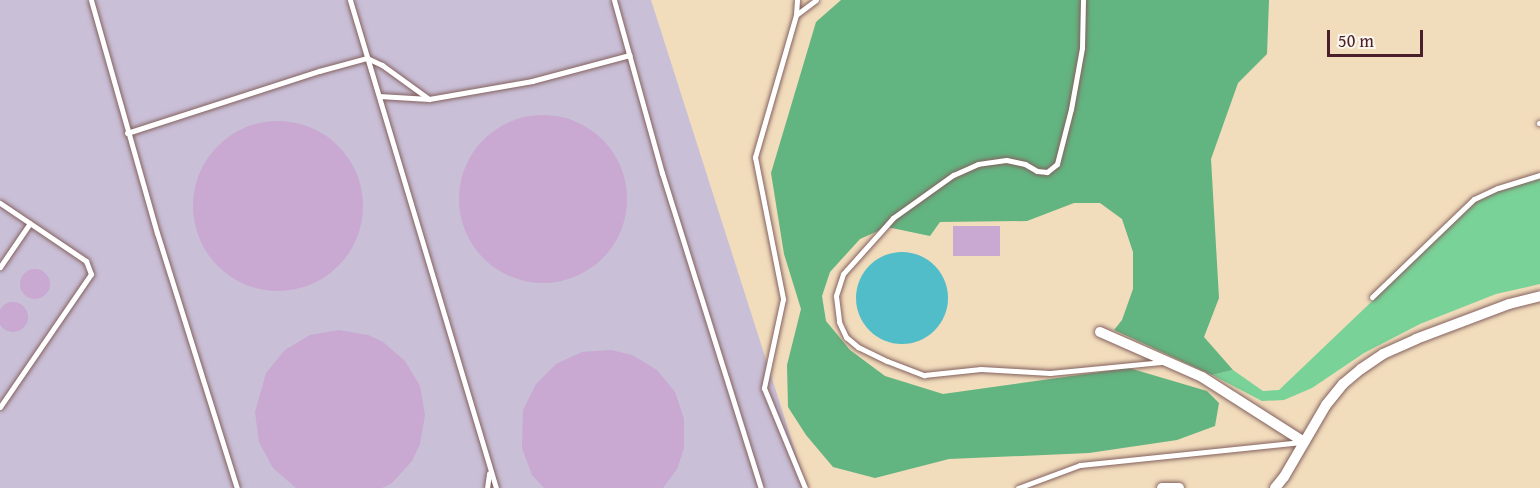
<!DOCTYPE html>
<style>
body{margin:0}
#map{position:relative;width:1540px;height:488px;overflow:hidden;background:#f1dcbc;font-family:"Gentium Book Plus",serif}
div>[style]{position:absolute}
.industrial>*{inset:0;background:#c9bfd7}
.green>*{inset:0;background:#79d298}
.forest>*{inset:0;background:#62b480}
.water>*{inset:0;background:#50bdc8}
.round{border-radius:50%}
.building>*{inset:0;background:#c9a8d1;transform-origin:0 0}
.roads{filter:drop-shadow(0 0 2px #84615e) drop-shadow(0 0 2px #84615e)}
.service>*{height:5px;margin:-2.5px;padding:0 2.5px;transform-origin:2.5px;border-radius:2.5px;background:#fff}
.minor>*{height:10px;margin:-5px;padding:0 5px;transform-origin:5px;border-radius:5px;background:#fff}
span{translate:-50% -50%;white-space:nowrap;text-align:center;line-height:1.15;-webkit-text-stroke:5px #fbf7ec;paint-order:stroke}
.scale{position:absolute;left:1327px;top:30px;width:96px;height:27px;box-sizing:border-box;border:3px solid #4a1f2b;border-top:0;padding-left:8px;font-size:18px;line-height:21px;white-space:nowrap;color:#4a1f2b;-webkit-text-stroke:4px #fbf7ec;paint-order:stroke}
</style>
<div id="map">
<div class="industrial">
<i style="clip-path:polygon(0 0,651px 0,807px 488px,0 488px)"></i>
</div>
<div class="green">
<i style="clip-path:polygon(1540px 178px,1540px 284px,1496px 294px,1420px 324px,1364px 353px,1312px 388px,1284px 400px,1262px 401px,1212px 375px,1233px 370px,1263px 391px,1279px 390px,1476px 202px,1499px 191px)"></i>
</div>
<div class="forest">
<i style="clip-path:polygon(841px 0,1269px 0,1267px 54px,1238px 83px,1211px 159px,1219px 298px,1204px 337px,1233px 370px,1212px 375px,1114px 330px,1122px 320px,1133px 289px,1133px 252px,1122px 219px,1100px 203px,1074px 203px,1027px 221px,940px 222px,930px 236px,887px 227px,860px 239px,830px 272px,822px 296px,826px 321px,850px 350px,885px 376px,943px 394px,1129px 368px,1207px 391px,1219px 403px,1215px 426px,1177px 440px,1089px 453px,949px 459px,875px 478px,833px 467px,806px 435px,788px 407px,787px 365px,801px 309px,784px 254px,771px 173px,816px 22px)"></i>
</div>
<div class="water">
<i class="round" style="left:856px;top:252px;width:92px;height:92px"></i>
</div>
<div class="building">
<i class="round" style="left:459px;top:115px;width:168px;height:168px"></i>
<i class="round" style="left:193px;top:121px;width:170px;height:170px"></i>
<i style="left:1000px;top:226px;width:30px;height:47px;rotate:90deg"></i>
<i class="round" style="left:20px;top:269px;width:30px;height:30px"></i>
<i class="round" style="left:-2px;top:302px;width:30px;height:30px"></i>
<i style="clip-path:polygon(339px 330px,368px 335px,383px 342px,405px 361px,420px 386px,425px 415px,420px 444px,412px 461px,392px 483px,382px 488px,296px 488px,273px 468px,259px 442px,255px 412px,266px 373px,285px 350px,310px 335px)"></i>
<i style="clip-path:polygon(611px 350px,632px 355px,657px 370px,675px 392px,684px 419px,684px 448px,677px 469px,663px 488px,544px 488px,532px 475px,522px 448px,523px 410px,536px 384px,556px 364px,582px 352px)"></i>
</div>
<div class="roads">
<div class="service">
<i style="left:91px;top:0;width:242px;rotate:74.2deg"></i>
<i style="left:157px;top:233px;width:267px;rotate:72.6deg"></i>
<i style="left:350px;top:0;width:509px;rotate:73.34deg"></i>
<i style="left:614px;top:0;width:180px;rotate:74.5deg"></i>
<i style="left:662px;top:173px;width:330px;rotate:72.6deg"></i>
<i style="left:797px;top:0;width:15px;rotate:94deg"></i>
<i style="left:796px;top:15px;width:148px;rotate:106.1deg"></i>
<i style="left:755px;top:157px;width:145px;rotate:78.8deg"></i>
<i style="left:783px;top:299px;width:91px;rotate:102.1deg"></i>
<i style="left:764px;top:388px;width:108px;rotate:67.7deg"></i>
<i style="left:1083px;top:0;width:48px;rotate:91.2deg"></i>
<i style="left:1082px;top:48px;width:62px;rotate:100.2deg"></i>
<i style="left:1071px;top:109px;width:57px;rotate:104.3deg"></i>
<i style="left:1057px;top:164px;width:13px;rotate:141deg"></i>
<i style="left:1047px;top:172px;width:10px;rotate:-174deg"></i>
<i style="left:1037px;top:171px;width:14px;rotate:-150deg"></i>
<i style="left:1025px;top:164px;width:19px;rotate:-168deg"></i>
<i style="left:1006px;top:160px;width:28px;rotate:172deg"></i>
<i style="left:978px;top:164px;width:27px;rotate:156deg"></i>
<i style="left:953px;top:175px;width:74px;rotate:144.4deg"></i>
<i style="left:893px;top:218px;width:75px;rotate:131.8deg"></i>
<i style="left:843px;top:274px;width:23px;rotate:108deg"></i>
<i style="left:836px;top:296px;width:26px;rotate:83deg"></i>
<i style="left:839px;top:322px;width:17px;rotate:65deg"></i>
<i style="left:846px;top:337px;width:16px;rotate:40deg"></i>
<i style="left:858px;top:347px;width:32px;rotate:26deg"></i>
<i style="left:887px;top:361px;width:40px;rotate:21deg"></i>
<i style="left:924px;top:375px;width:57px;rotate:-6deg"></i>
<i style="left:981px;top:369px;width:69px;rotate:3.3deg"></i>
<i style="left:1050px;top:373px;width:114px;rotate:-5.6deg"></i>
<i style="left:796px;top:15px;width:25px;rotate:-37deg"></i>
<i style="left:379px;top:96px;width:50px;rotate:3.4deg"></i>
<i style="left:429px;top:99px;width:105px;rotate:-9.9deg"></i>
<i style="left:532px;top:81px;width:101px;rotate:-14.9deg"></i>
<i style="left:1539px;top:123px;width:1px"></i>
<i style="left:127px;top:133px;width:202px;rotate:-17.9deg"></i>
<i style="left:319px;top:71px;width:50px;rotate:-15.2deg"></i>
<i style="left:367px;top:58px;width:17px;rotate:25deg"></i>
<i style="left:382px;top:65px;width:58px;rotate:35.9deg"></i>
<i style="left:0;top:203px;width:104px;rotate:34deg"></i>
<i style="left:86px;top:261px;width:14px;rotate:69deg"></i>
<i style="left:91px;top:274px;width:161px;rotate:124.4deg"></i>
<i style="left:0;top:267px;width:53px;rotate:-55.7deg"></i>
<i style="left:1372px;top:297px;width:141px;rotate:-43.9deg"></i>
<i style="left:1474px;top:199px;width:26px;rotate:-25deg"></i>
<i style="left:1498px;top:188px;width:44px;rotate:-17.2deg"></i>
<i style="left:487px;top:488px;width:15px;rotate:-82deg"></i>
<i style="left:1018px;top:488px;width:66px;rotate:-20.4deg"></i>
<i style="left:1080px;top:465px;width:223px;rotate:-5.9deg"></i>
</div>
<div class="minor">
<i style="left:1100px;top:332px;width:111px;rotate:23.8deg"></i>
<i style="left:1202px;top:377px;width:121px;rotate:32.5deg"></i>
<i style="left:1162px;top:488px;width:17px"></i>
<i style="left:1275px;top:488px;width:14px;rotate:-51deg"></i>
<i style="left:1284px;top:477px;width:83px;rotate:-59.7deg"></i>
<i style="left:1326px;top:405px;width:27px;rotate:-51deg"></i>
<i style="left:1343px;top:384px;width:23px;rotate:-40deg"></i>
<i style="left:1361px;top:369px;width:27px;rotate:-34deg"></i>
<i style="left:1383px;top:354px;width:36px;rotate:-24deg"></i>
<i style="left:1416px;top:339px;width:99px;rotate:-20.6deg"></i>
<i style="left:1509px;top:304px;width:32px;rotate:-14deg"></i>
</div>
</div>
<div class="scale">50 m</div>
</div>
